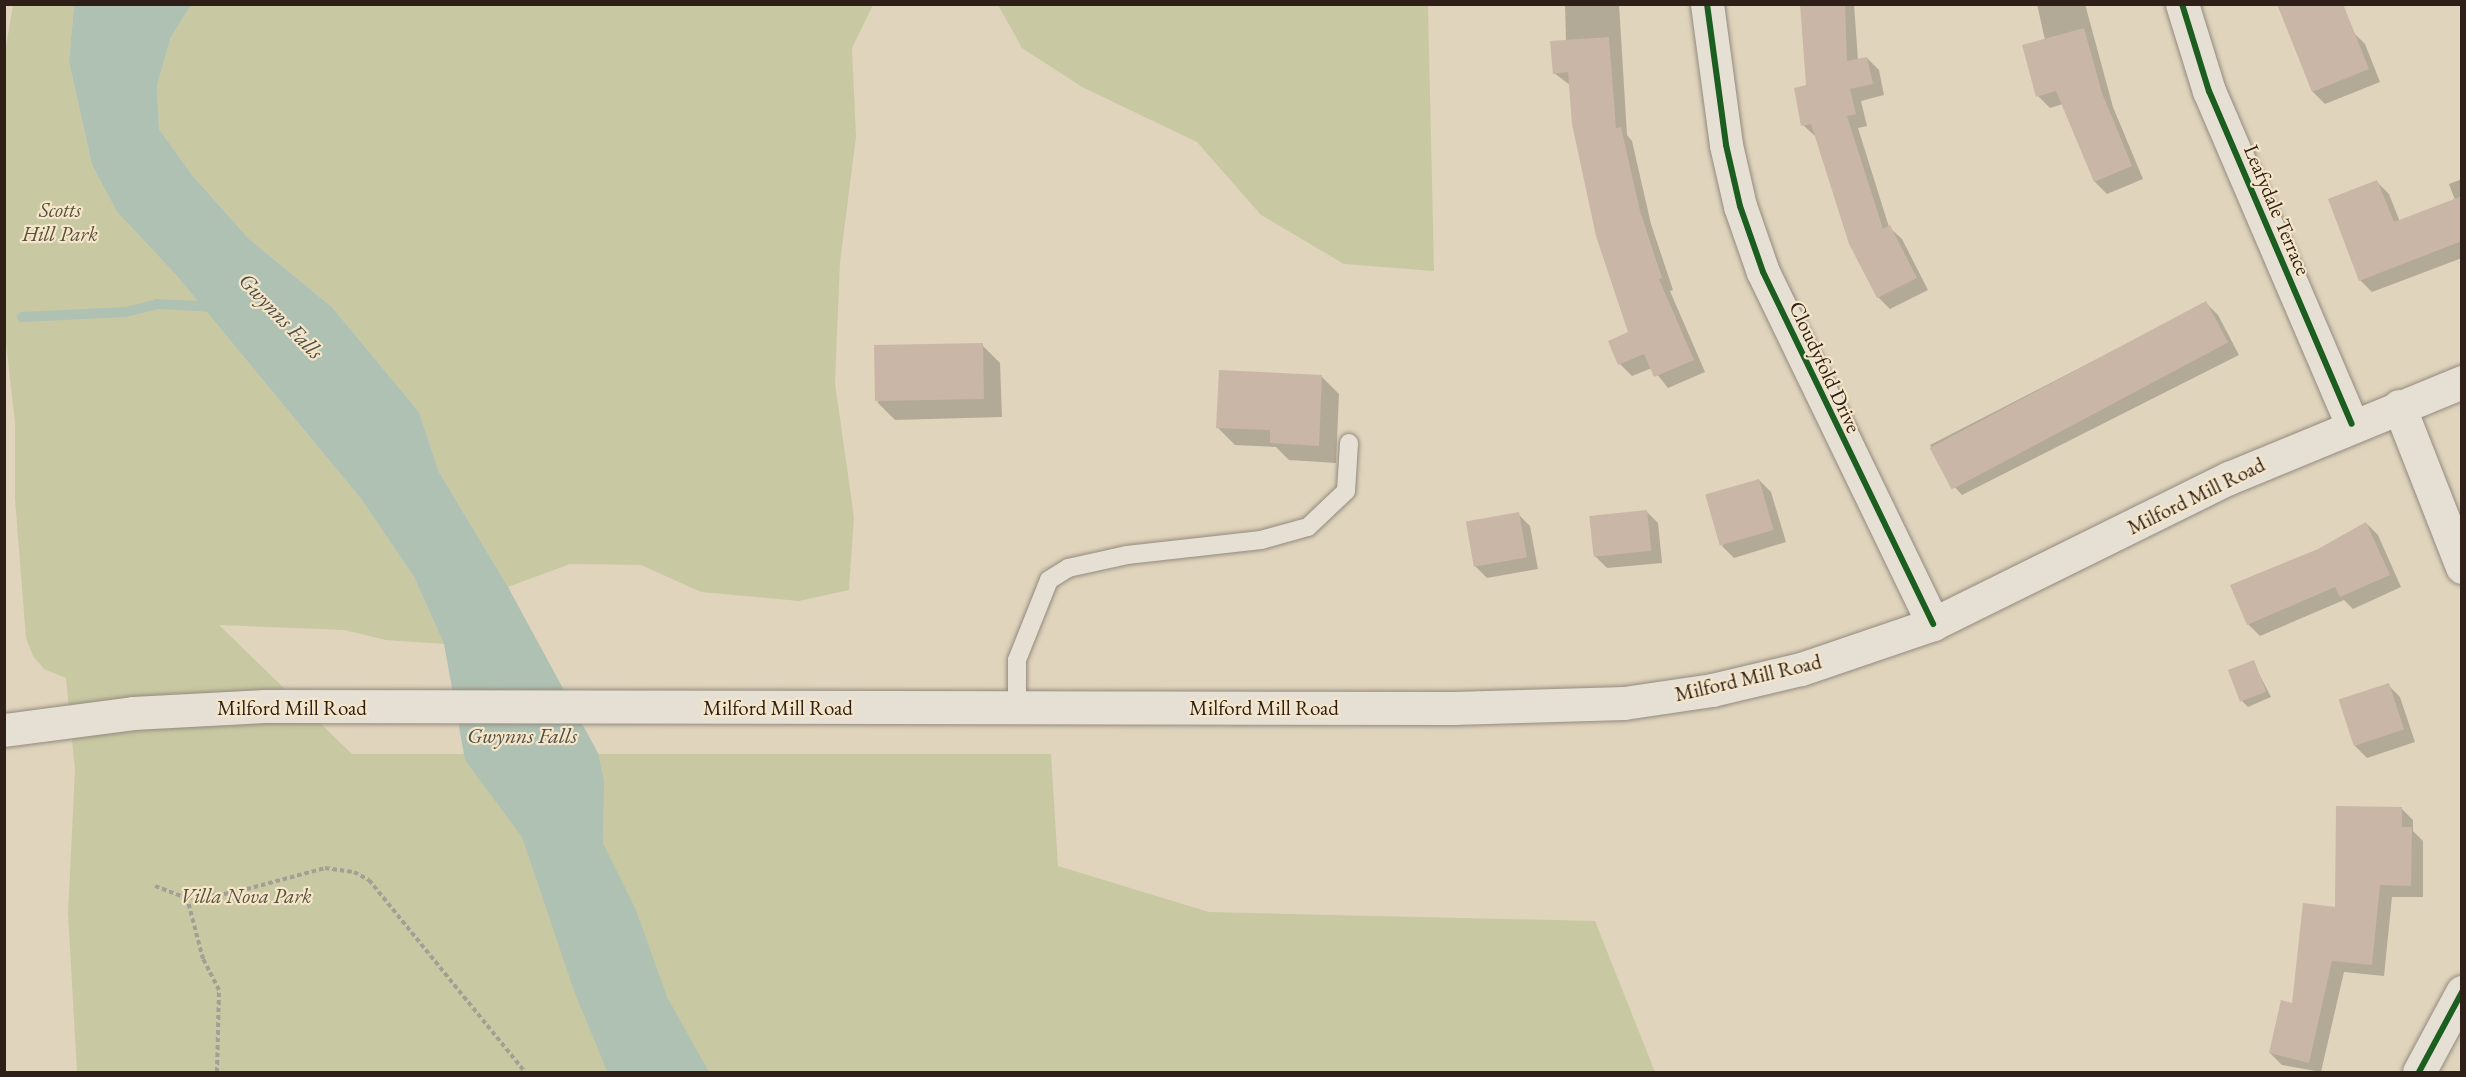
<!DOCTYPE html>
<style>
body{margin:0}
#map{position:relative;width:2466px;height:1077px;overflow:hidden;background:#e0d4bd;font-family:"EB Garamond",serif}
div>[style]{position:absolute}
.green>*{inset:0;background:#c8c9a3}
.water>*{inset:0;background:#afc1b2}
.shadow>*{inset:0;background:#0003}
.stream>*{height:10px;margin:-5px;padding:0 5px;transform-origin:5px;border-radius:5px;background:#afc1b2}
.building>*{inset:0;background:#c9b6a6;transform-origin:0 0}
.path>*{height:4px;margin-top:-2px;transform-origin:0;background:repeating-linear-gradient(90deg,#a49e95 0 4.5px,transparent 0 7.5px)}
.roads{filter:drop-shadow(0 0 2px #938a7d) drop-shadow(0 0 2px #938a7d)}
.service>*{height:18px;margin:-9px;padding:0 9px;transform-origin:9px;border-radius:9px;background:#e6e0d4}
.minor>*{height:33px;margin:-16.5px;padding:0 16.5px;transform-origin:16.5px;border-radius:16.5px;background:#e6e0d4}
.secondary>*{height:33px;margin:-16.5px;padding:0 16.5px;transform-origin:16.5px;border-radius:16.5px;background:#e6e0d4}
.cycleway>*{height:6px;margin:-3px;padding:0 3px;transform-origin:3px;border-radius:3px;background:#1b5e20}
span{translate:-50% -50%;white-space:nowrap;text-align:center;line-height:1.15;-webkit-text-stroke:4.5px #f5e6ca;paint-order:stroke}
.park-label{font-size:21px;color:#56503c;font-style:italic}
.street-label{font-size:21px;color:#2e2019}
.water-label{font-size:22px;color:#4e4e46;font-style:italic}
.frame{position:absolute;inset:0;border:6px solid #2e2019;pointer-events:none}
</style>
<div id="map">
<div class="green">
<i style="clip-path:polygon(13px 5px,74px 5px,69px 62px,92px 165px,117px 212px,177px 276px,362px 500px,414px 577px,444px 644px,386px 640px,344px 630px,219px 625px,352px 754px,1051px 754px,1058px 866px,1209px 912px,1595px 921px,1655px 1072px,77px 1072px,68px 913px,75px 770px,66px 678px,44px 669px,33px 656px,26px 638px,15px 499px,15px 423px,5px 335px,4px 58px)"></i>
<i style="clip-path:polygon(191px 5px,873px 5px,852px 48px,856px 137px,840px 262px,835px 383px,854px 517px,849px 590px,799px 601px,701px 592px,641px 565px,570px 564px,508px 587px,439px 472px,419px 412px,332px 307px,249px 239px,192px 175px,159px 129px,157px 85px,171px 37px)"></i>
<i style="clip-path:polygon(998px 5px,1428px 5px,1434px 271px,1344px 264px,1261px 215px,1197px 142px,1082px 87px,1022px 48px)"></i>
</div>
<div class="water">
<i style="clip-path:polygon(74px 5px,191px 5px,171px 37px,157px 85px,159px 129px,192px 175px,249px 239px,332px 307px,419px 412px,439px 472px,508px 587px,598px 753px,604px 781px,603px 843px,636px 910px,667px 997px,709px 1072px,607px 1071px,574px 991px,522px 837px,465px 760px,444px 644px,414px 577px,362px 500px,177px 276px,117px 212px,92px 165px,69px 62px)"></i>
</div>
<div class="shadow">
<i style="clip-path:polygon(1565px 4px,1619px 4px,1627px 135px,1632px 141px,1651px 224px,1673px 290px,1670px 291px,1705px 372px,1668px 388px,1652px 368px,1632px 376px,1620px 364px,1630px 333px,1570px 85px,1554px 73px,1566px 41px)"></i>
<i style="clip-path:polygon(1803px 4px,1854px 4px,1858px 60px,1867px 58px,1879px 70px,1884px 95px,1861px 101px,1867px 126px,1858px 128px,1889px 227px,1902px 239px,1928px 290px,1890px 309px,1878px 297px,1816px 137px,1803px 125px,1808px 87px)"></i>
<i style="clip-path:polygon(2037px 4px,2085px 4px,2113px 107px,2143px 179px,2107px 194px,2095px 182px,2063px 104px,2050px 108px,2038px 96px,2045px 40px)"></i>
<i style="clip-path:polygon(2278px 4px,2353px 32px,2365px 44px,2380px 82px,2325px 104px,2313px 92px)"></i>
<i style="clip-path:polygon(2462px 179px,2462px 258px,2372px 292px,2360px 280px,2377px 182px,2389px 194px,2400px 222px,2455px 200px,2449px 184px)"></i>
<i style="clip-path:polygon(2206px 303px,2218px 315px,2239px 355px,1962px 495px,1950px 482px,1930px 445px)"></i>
<i style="clip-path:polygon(982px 345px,1000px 363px,1002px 417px,895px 420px,877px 402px)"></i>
<i style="clip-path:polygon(1322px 377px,1339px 394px,1336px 463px,1289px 460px,1276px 447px,1235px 445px,1217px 427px)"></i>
<i style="clip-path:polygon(1759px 480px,1771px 492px,1786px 542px,1734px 558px,1722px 546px)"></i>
<i style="clip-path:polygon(1646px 511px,1658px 523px,1662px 563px,1607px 568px,1595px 556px)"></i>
<i style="clip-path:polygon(1518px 514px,1530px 526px,1538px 569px,1487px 578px,1475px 566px)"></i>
<i style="clip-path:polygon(2366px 523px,2378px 535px,2401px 587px,2353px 609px,2344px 600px,2260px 636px,2248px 624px)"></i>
<i style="clip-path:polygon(2253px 662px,2271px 697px,2248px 707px,2242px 701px)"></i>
<i style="clip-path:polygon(2388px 685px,2400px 697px,2415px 742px,2367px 758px,2355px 746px)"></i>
<i style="clip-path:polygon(2401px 808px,2413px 820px,2413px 831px,2423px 841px,2423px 897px,2392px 897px,2384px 976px,2344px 972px,2321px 1072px,2282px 1065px,2270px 1053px,2336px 908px)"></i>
</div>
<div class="stream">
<i style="left:22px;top:317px;width:104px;rotate:-2.8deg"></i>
<i style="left:126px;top:312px;width:32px;rotate:-14deg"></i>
<i style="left:157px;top:304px;width:59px;rotate:2.9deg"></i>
</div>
<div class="building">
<i style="clip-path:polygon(1800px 4px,1845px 4px,1847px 61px,1867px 57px,1873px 84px,1850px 89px,1856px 114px,1847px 116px,1883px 229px,1890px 225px,1917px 278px,1877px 298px,1849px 244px,1811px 124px,1801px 126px,1794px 88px,1806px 85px)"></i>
<i style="clip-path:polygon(2277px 4px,2343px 4px,2369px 69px,2312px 92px)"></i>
<i style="clip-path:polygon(2084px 28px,2102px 93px,2132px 166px,2094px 182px,2056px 91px,2036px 97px,2022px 45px)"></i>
<i style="clip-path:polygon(1609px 37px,1616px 128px,1621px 127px,1640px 211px,1662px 278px,1659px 279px,1694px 360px,1654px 377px,1644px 354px,1618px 365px,1608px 341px,1628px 332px,1596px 236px,1572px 124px,1568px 72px,1553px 74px,1550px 41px)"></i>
<i style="clip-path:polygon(2377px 180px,2394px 222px,2462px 196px,2462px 241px,2359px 281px,2328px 199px)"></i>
<i style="left:2206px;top:301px;width:47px;height:313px;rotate:62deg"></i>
<i style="left:983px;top:343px;width:56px;height:109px;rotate:89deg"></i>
<i style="clip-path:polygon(1219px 370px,1322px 375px,1319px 446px,1270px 443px,1270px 430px,1216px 428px)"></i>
<i style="left:1759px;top:479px;width:53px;height:56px;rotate:74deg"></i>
<i style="left:1647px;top:510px;width:41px;height:58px;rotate:84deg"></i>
<i style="left:1519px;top:512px;width:46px;height:54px;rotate:80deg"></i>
<i style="clip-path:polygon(2366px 522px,2390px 575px,2340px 597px,2335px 587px,2247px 625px,2230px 585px,2318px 549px)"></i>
<i style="left:2254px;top:660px;width:34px;height:28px;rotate:69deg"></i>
<i style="left:2389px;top:683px;width:49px;height:53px;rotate:72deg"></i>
<i style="clip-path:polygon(2336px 806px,2402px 807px,2402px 827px,2412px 827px,2411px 886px,2380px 885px,2372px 965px,2332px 961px,2309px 1063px,2269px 1053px,2281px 1000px,2292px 1003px,2303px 903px,2335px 907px)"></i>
</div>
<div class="path">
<i style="left:155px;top:886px;width:34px;rotate:21deg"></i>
<i style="left:217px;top:1072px;width:82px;rotate:-88.6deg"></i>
<i style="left:219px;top:990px;width:35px;rotate:-117deg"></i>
<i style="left:203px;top:959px;width:63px;rotate:-104.7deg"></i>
<i style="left:187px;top:898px;width:45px;rotate:-6.3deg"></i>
<i style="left:232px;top:893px;width:96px;rotate:-15deg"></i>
<i style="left:325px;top:868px;width:29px;rotate:8deg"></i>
<i style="left:354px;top:872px;width:17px;rotate:28deg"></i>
<i style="left:369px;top:880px;width:247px;rotate:50.9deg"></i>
</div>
<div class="roads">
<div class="service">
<i style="left:1017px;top:707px;width:47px;rotate:-90deg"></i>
<i style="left:1017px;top:660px;width:86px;rotate:-68.2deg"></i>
<i style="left:1049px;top:580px;width:22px;rotate:-32deg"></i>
<i style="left:1068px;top:568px;width:60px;rotate:-12.4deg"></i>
<i style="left:1127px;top:555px;width:135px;rotate:-6.4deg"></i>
<i style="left:1261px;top:540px;width:49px;rotate:-15.5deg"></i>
<i style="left:1308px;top:527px;width:52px;rotate:-43.5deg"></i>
<i style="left:1346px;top:491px;width:48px;rotate:-86.4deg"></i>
</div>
<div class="minor">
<i style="left:1707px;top:4px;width:142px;rotate:82.3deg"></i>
<i style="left:1726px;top:145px;width:63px;rotate:77.1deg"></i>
<i style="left:1740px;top:206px;width:70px;rotate:70.8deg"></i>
<i style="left:1763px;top:272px;width:391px;rotate:64.2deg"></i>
<i style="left:2182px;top:4px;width:91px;rotate:72.8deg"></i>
<i style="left:2209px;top:91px;width:362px;rotate:66.8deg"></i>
<i style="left:2399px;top:406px;width:173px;rotate:68.6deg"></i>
<i style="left:2419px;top:1072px;width:91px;rotate:-61.7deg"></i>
</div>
<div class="secondary">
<i style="left:4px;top:730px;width:130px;rotate:-7.5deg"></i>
<i style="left:133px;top:713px;width:132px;rotate:-3deg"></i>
<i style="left:265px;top:706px;width:1188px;rotate:0.1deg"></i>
<i style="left:1453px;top:708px;width:171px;rotate:-1.7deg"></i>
<i style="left:1624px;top:703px;width:89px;rotate:-8.4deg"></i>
<i style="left:1712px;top:690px;width:91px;rotate:-13.3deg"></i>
<i style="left:1801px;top:669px;width:139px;rotate:-18.8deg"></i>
<i style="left:1933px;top:624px;width:330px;rotate:-26.3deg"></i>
<i style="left:2229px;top:478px;width:252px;rotate:-22.4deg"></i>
</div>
</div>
<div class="cycleway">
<i style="left:1707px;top:4px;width:142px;rotate:82.3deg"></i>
<i style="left:1726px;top:145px;width:63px;rotate:77.1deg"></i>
<i style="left:1740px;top:206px;width:70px;rotate:70.8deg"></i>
<i style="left:1763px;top:272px;width:391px;rotate:64.2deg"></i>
<i style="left:2182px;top:4px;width:91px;rotate:72.8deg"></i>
<i style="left:2209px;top:91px;width:362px;rotate:66.8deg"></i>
<i style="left:2419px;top:1072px;width:91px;rotate:-61.7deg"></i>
</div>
<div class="park-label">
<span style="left:60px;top:222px">Scotts<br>Hill Park</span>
<span style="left:246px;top:896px">Villa Nova Park</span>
</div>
<div class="street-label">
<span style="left:2277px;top:210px;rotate:67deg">Leafydale Terrace</span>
<span style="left:1825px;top:367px;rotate:65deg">Cloudyfold Drive</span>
<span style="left:2196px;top:496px;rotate:-26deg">Milford Mill Road</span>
<span style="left:1748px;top:678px;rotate:-13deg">Milford Mill Road</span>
<span style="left:292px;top:708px">Milford Mill Road</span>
<span style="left:778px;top:708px">Milford Mill Road</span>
<span style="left:1264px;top:708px">Milford Mill Road</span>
</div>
<div class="water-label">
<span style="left:281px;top:316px;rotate:46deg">Gwynns Falls</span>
<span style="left:522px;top:736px">Gwynns Falls</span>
</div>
<div class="frame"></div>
</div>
